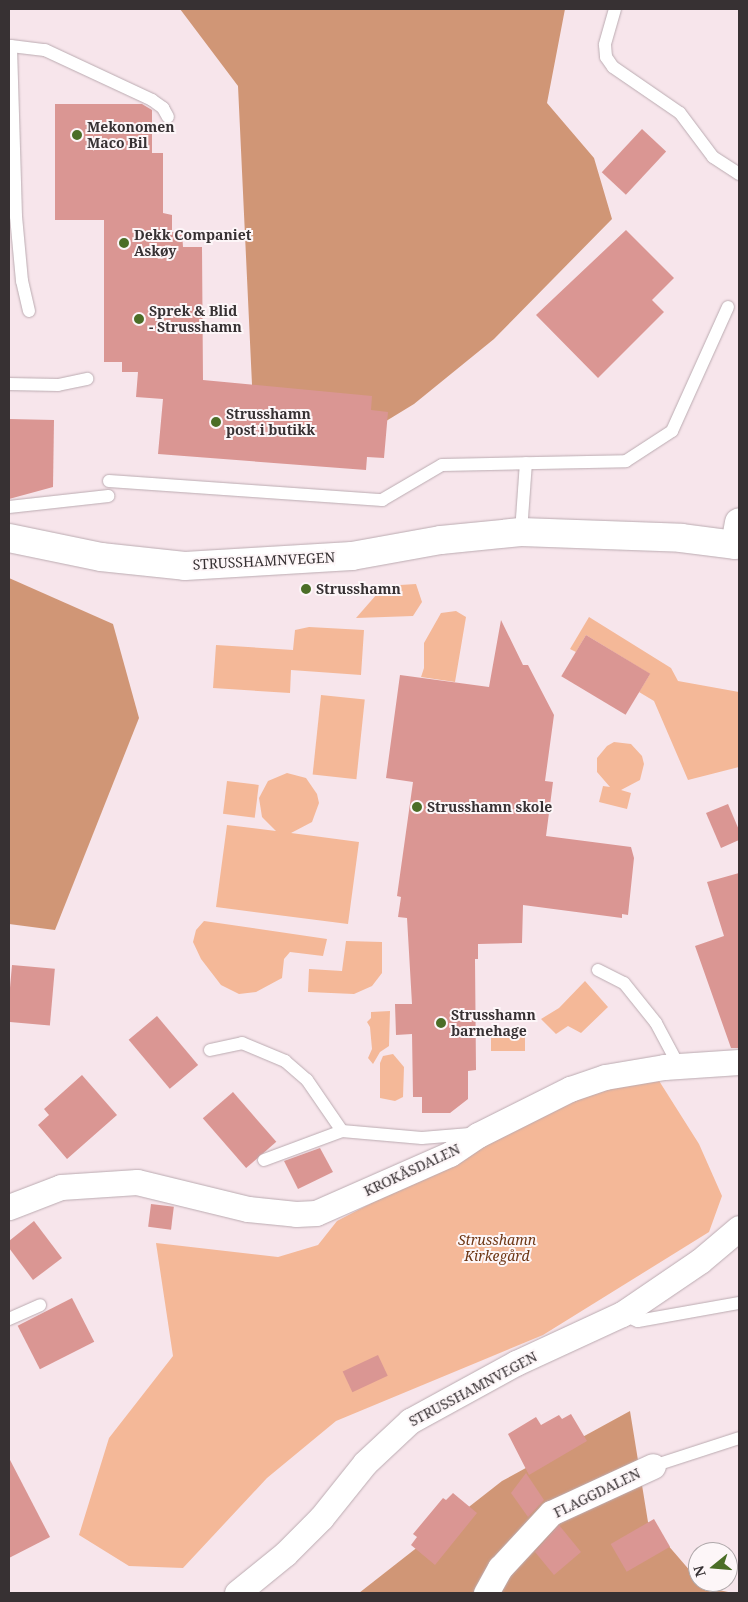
<!DOCTYPE html>
<meta charset="utf-8">
<style>
body{margin:0}
#map{position:relative;width:748px;height:1602px;overflow:hidden;background:#f7e5eb;font-family:"Noto Serif",serif}
div>[style]{position:absolute}
.green>*{inset:0;background:#f4b898;transform-origin:0 0}
.forest>*{inset:0;background:#d09676}
.building>*{inset:0;background:#da9693;transform-origin:0 0}
.roads{filter:drop-shadow(0 0 1px #bbabb1) drop-shadow(0 0 1px #bbabb1)}
.service>*{height:12px;margin:-6px;padding:0 6px;transform-origin:6px;border-radius:6px;background:#fff}
.minor>*{height:25px;margin:-12.5px;padding:0 12.5px;transform-origin:12.5px;border-radius:12.5px;background:#fff}
.tertiary>*{height:28px;margin:-14px;padding:0 14px;transform-origin:14px;border-radius:14px;background:#fff}
.dots>*{width:14px;height:14px;translate:-50% -50%;box-sizing:border-box;border:2px solid #fdf6f8;border-radius:50%}
span{translate:-50% -50%;white-space:nowrap;text-align:center;line-height:1.15;-webkit-text-stroke:4px #fdf6f8;paint-order:stroke}
.poi-label{font-size:14px;color:#373133;font-weight:700}
.left{translate:0 -50%;text-align:left}
.street-label{font-size:14px;color:#373133}
.park-label{font-size:14px;color:#6e3715;font-style:italic}
.frame{position:absolute;inset:0;border:10px solid #373133;pointer-events:none}
.north{position:absolute;left:688px;top:1542px;width:50px;height:50px;box-sizing:border-box;background:#fdf6f8;border:1px solid #aea7a9;border-radius:50%;rotate:253deg;font-size:14px;font-weight:700;line-height:20px;text-align:center;color:#373133}
.north::after{content:'';display:block;margin:auto;width:18px;height:22px;background:#4b6e27;clip-path:polygon(50% 0,100% 100%,50% 72%,0 100%)}
</style>
<div id="map">
<div class="green">
<i style="clip-path:polygon(416px 584px,422px 602px,413px 616px,356px 618px,384px 586px)"></i>
<i style="clip-path:polygon(456px 611px,466px 617px,455px 682px,421px 677px,424px 668px,424px 643px,441px 613px)"></i>
<i style="clip-path:polygon(589px 617px,671px 668px,678px 681px,739px 692px,739px 767px,688px 780px,654px 701px,639px 692px,650px 674px,586px 635px,576px 652px,570px 649px)"></i>
<i style="clip-path:polygon(309px 627px,364px 630px,361px 675px,291px 670px,290px 693px,213px 688px,216px 645px,293px 650px,295px 630px)"></i>
<i style="left:321px;top:695px;width:44px;height:80px;rotate:6deg"></i>
<i style="clip-path:polygon(614px 742px,631px 744px,642px 756px,644px 764px,640px 780px,621px 790px,631px 793px,627px 809px,599px 802px,603px 786px,610px 787px,597px 772px,597px 758px,607px 746px)"></i>
<i style="clip-path:polygon(287px 773px,306px 778px,317px 794px,319px 803px,312px 822px,291px 833px,359px 842px,348px 924px,216px 907px,227px 825px,276px 831px,262px 817px,259px 798px,268px 781px)"></i>
<i style="left:227px;top:781px;width:32px;height:33px;rotate:7deg"></i>
<i style="clip-path:polygon(204px 921px,327px 939px,323px 956px,290px 952px,284px 959px,282px 978px,256px 992px,239px 994px,221px 985px,201px 959px,193px 942px,196px 930px)"></i>
<i style="clip-path:polygon(346px 941px,382px 942px,382px 973px,372px 986px,354px 994px,308px 992px,309px 969px,342px 971px)"></i>
<i style="clip-path:polygon(585px 981px,608px 1007px,581px 1033px,568px 1026px,556px 1034px,541px 1019px,559px 1008px)"></i>
<i style="clip-path:polygon(390px 1011px,389px 1046px,380px 1052px,373px 1064px,368px 1058px,372px 1049px,370px 1027px,367px 1022px,371px 1018px,371px 1012px)"></i>
<i style="left:525px;top:1029px;width:22px;height:34px;rotate:90deg"></i>
<i style="clip-path:polygon(393px 1054px,404px 1067px,403px 1097px,395px 1101px,380px 1098px,380px 1063px,383px 1056px)"></i>
<i style="clip-path:polygon(656px 1076px,699px 1144px,722px 1196px,709px 1232px,543px 1335px,336px 1421px,267px 1478px,183px 1568px,129px 1566px,79px 1535px,109px 1438px,173px 1356px,156px 1243px,278px 1257px,318px 1245px,337px 1221px,587px 1091px)"></i>
</div>
<div class="forest">
<i style="clip-path:polygon(180px 9px,565px 9px,547px 103px,594px 158px,612px 219px,494px 339px,414px 404px,337px 451px,253px 406px,238px 86px)"></i>
<i style="clip-path:polygon(9px 578px,113px 624px,139px 718px,55px 930px,9px 924px)"></i>
<i style="clip-path:polygon(630px 1411px,648px 1522px,704px 1587px,733px 1593px,359px 1593px,502px 1481px)"></i>
</div>
<div class="building">
<i style="clip-path:polygon(55px 104px,142px 104px,152px 110px,152px 153px,163px 153px,163px 213px,172px 215px,172px 232px,182px 232px,183px 247px,202px 247px,203px 380px,372px 396px,371px 410px,388px 412px,384px 458px,367px 457px,366px 470px,158px 454px,163px 399px,136px 397px,138px 372px,122px 372px,122px 362px,104px 362px,104px 220px,55px 220px)"></i>
<i style="left:642px;top:129px;width:33px;height:59px;rotate:43deg"></i>
<i style="clip-path:polygon(626px 230px,674px 278px,652px 300px,664px 312px,598px 378px,536px 315px)"></i>
<i style="clip-path:polygon(9px 419px,54px 420px,53px 487px,9px 499px)"></i>
<i style="clip-path:polygon(501px 620px,523px 665px,528px 665px,554px 715px,545px 781px,553px 782px,546px 836px,631px 847px,634px 858px,628px 915px,622px 914px,622px 918px,523px 905px,522px 943px,478px 944px,478px 959px,475px 959px,476px 1070px,468px 1071px,468px 1099px,450px 1113px,422px 1113px,422px 1097px,413px 1097px,412px 1034px,396px 1035px,395px 1004px,412px 1004px,407px 918px,398px 917px,401px 897px,397px 896px,413px 782px,386px 778px,400px 675px,489px 687px)"></i>
<i style="left:586px;top:635px;width:75px;height:48px;rotate:31deg"></i>
<i style="clip-path:polygon(728px 804px,739px 830px,739px 840px,721px 848px,706px 813px)"></i>
<i style="clip-path:polygon(739px 873px,739px 1048px,731px 1048px,695px 946px,724px 936px,707px 882px)"></i>
<i style="left:12px;top:965px;width:43px;height:57px;rotate:5deg"></i>
<i style="left:157px;top:1016px;width:64px;height:37px;rotate:50deg"></i>
<i style="clip-path:polygon(82px 1075px,117px 1115px,67px 1159px,38px 1125px,49px 1115px,44px 1109px)"></i>
<i style="left:233px;top:1092px;width:66px;height:40px;rotate:49deg"></i>
<i style="clip-path:polygon(320px 1148px,333px 1172px,298px 1189px,284px 1161px)"></i>
<i style="left:151px;top:1204px;width:23px;height:23px;rotate:7deg"></i>
<i style="clip-path:polygon(34px 1221px,62px 1258px,33px 1280px,9px 1248px,9px 1241px)"></i>
<i style="left:72px;top:1298px;width:49px;height:61px;rotate:63deg"></i>
<i style="left:378px;top:1355px;width:23px;height:39px;rotate:65deg"></i>
<i style="clip-path:polygon(571px 1414px,587px 1441px,529px 1475px,508px 1434px,536px 1417px,541px 1425px,559px 1415px,562px 1419px)"></i>
<i style="clip-path:polygon(9px 1458px,50px 1537px,9px 1558px)"></i>
<i style="clip-path:polygon(526px 1473px,544px 1500px,528px 1517px,511px 1493px)"></i>
<i style="clip-path:polygon(453px 1493px,477px 1513px,435px 1565px,411px 1545px,417px 1537px,413px 1534px,443px 1498px,446px 1500px)"></i>
<i style="left:654px;top:1519px;width:32px;height:50px;rotate:60deg"></i>
<i style="clip-path:polygon(559px 1525px,581px 1552px,554px 1575px,535px 1552px)"></i>
</div>
<div class="roads">
<div class="service">
<i style="left:615px;top:9px;width:37px;rotate:106deg"></i>
<i style="left:605px;top:45px;width:12px;rotate:85deg"></i>
<i style="left:606px;top:57px;width:12px;rotate:55deg"></i>
<i style="left:613px;top:67px;width:81px;rotate:34.5deg"></i>
<i style="left:680px;top:113px;width:55px;rotate:53.1deg"></i>
<i style="left:713px;top:157px;width:31px;rotate:33deg"></i>
<i style="left:29px;top:311px;width:31px;rotate:-103deg"></i>
<i style="left:22px;top:281px;width:65px;rotate:-95.3deg"></i>
<i style="left:16px;top:216px;width:170px;rotate:-91.7deg"></i>
<i style="left:11px;top:46px;width:34px;rotate:7deg"></i>
<i style="left:45px;top:50px;width:118px;rotate:25deg"></i>
<i style="left:152px;top:100px;width:14px;rotate:36deg"></i>
<i style="left:163px;top:108px;width:10px;rotate:61deg"></i>
<i style="left:9px;top:384px;width:49px;rotate:1.2deg"></i>
<i style="left:58px;top:385px;width:30px;rotate:-12deg"></i>
<i style="left:109px;top:481px;width:274px;rotate:4deg"></i>
<i style="left:382px;top:500px;width:69px;rotate:-30.3deg"></i>
<i style="left:442px;top:465px;width:184px;rotate:-1.2deg"></i>
<i style="left:626px;top:461px;width:55px;rotate:-33.1deg"></i>
<i style="left:672px;top:431px;width:136px;rotate:-65.7deg"></i>
<i style="left:9px;top:507px;width:100px;rotate:-6.3deg"></i>
<i style="left:521px;top:532px;width:69px;rotate:-85.9deg"></i>
<i style="left:598px;top:970px;width:29px;rotate:27deg"></i>
<i style="left:624px;top:983px;width:51px;rotate:51.3deg"></i>
<i style="left:656px;top:1023px;width:49px;rotate:61.9deg"></i>
<i style="left:210px;top:1050px;width:33px;rotate:-12deg"></i>
<i style="left:242px;top:1043px;width:47px;rotate:22.7deg"></i>
<i style="left:285px;top:1061px;width:29px;rotate:41deg"></i>
<i style="left:307px;top:1080px;width:62px;rotate:55.5deg"></i>
<i style="left:264px;top:1160px;width:83px;rotate:-20.4deg"></i>
<i style="left:342px;top:1131px;width:80px;rotate:5deg"></i>
<i style="left:422px;top:1138px;width:48px;rotate:-4.8deg"></i>
<i style="left:622px;top:1314px;width:17px;rotate:24deg"></i>
<i style="left:638px;top:1321px;width:103px;rotate:-10.1deg"></i>
<i style="left:9px;top:1319px;width:34px;rotate:-24deg"></i>
<i style="left:653px;top:1466px;width:90px;rotate:-18deg"></i>
</div>
<div class="minor">
<i style="left:9px;top:1207px;width:56px;rotate:-21deg"></i>
<i style="left:61px;top:1187px;width:76px;rotate:-3.8deg"></i>
<i style="left:137px;top:1182px;width:114px;rotate:13.7deg"></i>
<i style="left:248px;top:1209px;width:48px;rotate:5.9deg"></i>
<i style="left:296px;top:1214px;width:20px;rotate:-3deg"></i>
<i style="left:316px;top:1213px;width:146px;rotate:-23.8deg"></i>
<i style="left:450px;top:1154px;width:34px;rotate:-34deg"></i>
<i style="left:478px;top:1135px;width:103px;rotate:-26.6deg"></i>
<i style="left:570px;top:1089px;width:37px;rotate:-19deg"></i>
<i style="left:605px;top:1077px;width:60px;rotate:-9.6deg"></i>
<i style="left:664px;top:1067px;width:75px;rotate:-3.8deg"></i>
<i style="left:237px;top:1593px;width:62px;rotate:-39.1deg"></i>
<i style="left:285px;top:1554px;width:51px;rotate:-45deg"></i>
<i style="left:321px;top:1518px;width:70px;rotate:-51.3deg"></i>
<i style="left:365px;top:1463px;width:62px;rotate:-43deg"></i>
<i style="left:410px;top:1421px;width:121px;rotate:-28.7deg"></i>
<i style="left:516px;top:1363px;width:117px;rotate:-24.8deg"></i>
<i style="left:622px;top:1314px;width:94px;rotate:-34.2deg"></i>
<i style="left:700px;top:1261px;width:51px;rotate:-40.2deg"></i>
<i style="left:486px;top:1593px;width:29px;rotate:-61deg"></i>
<i style="left:500px;top:1568px;width:75px;rotate:-47.2deg"></i>
<i style="left:551px;top:1513px;width:112px;rotate:-24.7deg"></i>
</div>
<div class="tertiary">
<i style="left:9px;top:538px;width:94px;rotate:11.7deg"></i>
<i style="left:101px;top:557px;width:84px;rotate:6.1deg"></i>
<i style="left:185px;top:566px;width:167px;rotate:-3.4deg"></i>
<i style="left:352px;top:556px;width:90px;rotate:-10.2deg"></i>
<i style="left:441px;top:540px;width:80px;rotate:-5.7deg"></i>
<i style="left:521px;top:532px;width:160px;rotate:2.1deg"></i>
<i style="left:681px;top:538px;width:54px;rotate:7.4deg"></i>
<i style="left:735px;top:545px;width:23px;rotate:-80deg"></i>
</div>
</div>
<div class="dots">
<i style="left:77px;top:135px;background:#4b6e27"></i>
<i style="left:124px;top:243px;background:#4b6e27"></i>
<i style="left:139px;top:319px;background:#4b6e27"></i>
<i style="left:216px;top:422px;background:#4b6e27"></i>
<i style="left:306px;top:589px;background:#4b6e27"></i>
<i style="left:417px;top:807px;background:#4b6e27"></i>
<i style="left:441px;top:1023px;background:#4b6e27"></i>
</div>
<div class="poi-label">
<span class="left" style="left:87px;top:135px">Mekonomen<br>Maco Bil</span>
<span class="left" style="left:134px;top:243px">Dekk Companiet<br>Askøy</span>
<span class="left" style="left:149px;top:319px">Sprek &amp; Blid<br>- Strusshamn</span>
<span class="left" style="left:226px;top:422px">Strusshamn<br>post i butikk</span>
<span class="left" style="left:316px;top:589px">Strusshamn</span>
<span class="left" style="left:427px;top:807px">Strusshamn skole</span>
<span class="left" style="left:451px;top:1023px">Strusshamn<br>barnehage</span>
</div>
<div class="street-label">
<span style="left:264px;top:561px;rotate:-3deg">STRUSSHAMNVEGEN</span>
<span style="left:412px;top:1170px;rotate:-25deg">KROKÅSDALEN</span>
<span style="left:473px;top:1389px;rotate:-28deg">STRUSSHAMNVEGEN</span>
<span style="left:597px;top:1493px;rotate:-26deg">FLAGGDALEN</span>
</div>
<div class="park-label">
<span style="left:497px;top:1248px">Strusshamn<br>Kirkegård</span>
</div>
<div class="frame"></div>
<div class="north">N</div>
</div>
